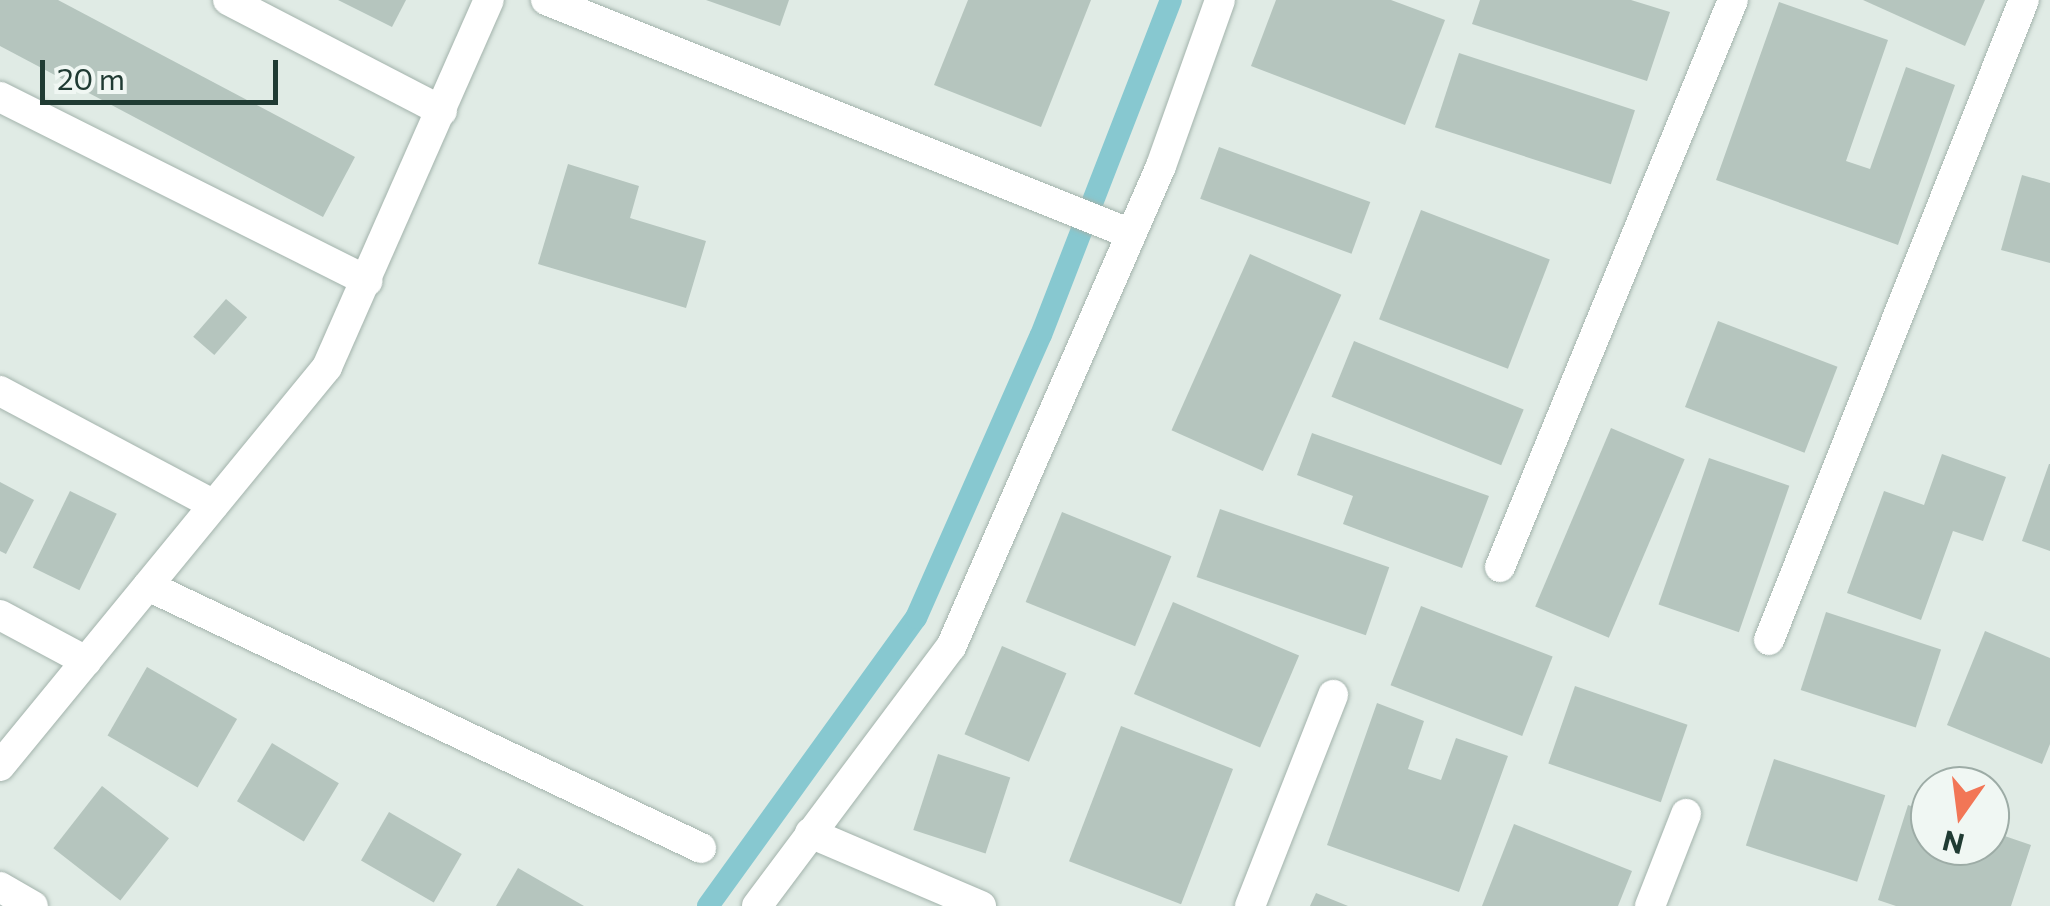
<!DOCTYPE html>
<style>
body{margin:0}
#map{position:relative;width:2050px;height:906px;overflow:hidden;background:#e0ebe5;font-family:Commissioner,sans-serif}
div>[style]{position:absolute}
.stream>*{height:22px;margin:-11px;padding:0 11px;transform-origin:11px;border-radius:11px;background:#87c8d0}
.building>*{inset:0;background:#b5c5be;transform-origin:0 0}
.roads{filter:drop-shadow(0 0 2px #a3b3ac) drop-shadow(0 0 2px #a3b3ac)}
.service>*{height:30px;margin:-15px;padding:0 15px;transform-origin:15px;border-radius:15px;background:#fff}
.minor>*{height:30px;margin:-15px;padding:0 15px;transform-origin:15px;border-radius:15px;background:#fff}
span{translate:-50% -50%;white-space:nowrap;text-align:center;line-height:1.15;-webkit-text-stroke:8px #f0f7f3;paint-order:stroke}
.north{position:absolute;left:1910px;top:766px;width:100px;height:100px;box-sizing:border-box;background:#f0f7f3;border:2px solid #9daca6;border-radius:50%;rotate:194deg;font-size:28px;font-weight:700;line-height:40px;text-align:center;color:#203b33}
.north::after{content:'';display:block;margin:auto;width:35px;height:45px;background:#f27656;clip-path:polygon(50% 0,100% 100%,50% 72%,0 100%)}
.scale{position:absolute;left:40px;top:60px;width:238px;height:45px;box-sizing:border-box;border:5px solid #203b33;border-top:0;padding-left:12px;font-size:30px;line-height:35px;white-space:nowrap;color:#203b33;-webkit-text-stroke:8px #f0f7f3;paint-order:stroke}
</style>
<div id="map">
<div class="stream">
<i style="left:708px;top:906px;width:355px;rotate:-54.2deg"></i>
<i style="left:916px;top:618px;width:309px;rotate:-66.2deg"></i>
<i style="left:1041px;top:335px;width:359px;rotate:-68.8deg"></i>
</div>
<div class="building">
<i style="clip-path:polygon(0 0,58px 0,355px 157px,323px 217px,0 46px)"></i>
<i style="clip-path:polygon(338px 0,406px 0,392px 27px)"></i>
<i style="clip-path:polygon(706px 0,789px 0,780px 26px)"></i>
<i style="clip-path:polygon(968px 0,1091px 0,1041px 127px,934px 85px)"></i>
<i style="clip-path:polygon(1276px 0,1391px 0,1445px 20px,1405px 125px,1251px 66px)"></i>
<i style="clip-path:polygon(1480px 0,1631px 0,1670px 12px,1647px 81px,1472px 24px)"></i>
<i style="clip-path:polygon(1863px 0,1985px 0,1965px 46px)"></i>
<i style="clip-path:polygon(1779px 2px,1888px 40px,1846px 161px,1870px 169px,1906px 67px,1955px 85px,1898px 245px,1716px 180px)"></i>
<i style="left:1459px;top:53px;width:185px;height:78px;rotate:18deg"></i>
<i style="left:1219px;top:147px;width:161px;height:55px;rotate:20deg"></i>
<i style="clip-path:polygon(568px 164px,639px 186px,630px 218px,706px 241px,686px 308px,538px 264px)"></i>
<i style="clip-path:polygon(2022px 175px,2050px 183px,2050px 263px,2001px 250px)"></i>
<i style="left:1421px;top:210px;width:138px;height:117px;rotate:21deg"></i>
<i style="left:1250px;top:254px;width:100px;height:193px;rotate:24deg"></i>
<i style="left:226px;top:299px;width:28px;height:50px;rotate:41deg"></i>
<i style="left:1718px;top:321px;width:128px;height:92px;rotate:21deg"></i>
<i style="left:1354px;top:341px;width:183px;height:60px;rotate:22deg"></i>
<i style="left:1611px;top:428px;width:80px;height:194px;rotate:23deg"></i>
<i style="clip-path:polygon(1312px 433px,1489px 496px,1462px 568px,1343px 524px,1353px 496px,1297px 475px)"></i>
<i style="clip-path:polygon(1942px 454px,2006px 477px,1983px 541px,1953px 531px,1921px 620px,1847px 593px,1884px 491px,1924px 505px)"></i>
<i style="left:1709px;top:458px;width:85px;height:155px;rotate:19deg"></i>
<i style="clip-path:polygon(2049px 464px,2050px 464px,2050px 551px,2022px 541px)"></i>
<i style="clip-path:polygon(0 482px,34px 500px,6px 554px,0 551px)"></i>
<i style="left:70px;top:491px;width:52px;height:85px;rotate:26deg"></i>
<i style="left:1220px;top:509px;width:179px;height:72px;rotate:19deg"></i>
<i style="left:1062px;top:512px;width:118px;height:97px;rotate:22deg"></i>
<i style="left:1173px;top:602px;width:137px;height:100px;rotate:23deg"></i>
<i style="left:1421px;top:606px;width:141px;height:85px;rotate:21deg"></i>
<i style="left:1826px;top:612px;width:121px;height:82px;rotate:18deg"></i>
<i style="clip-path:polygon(1985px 631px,2050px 658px,2050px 744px,2042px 764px,1947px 725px)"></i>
<i style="left:1002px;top:646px;width:70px;height:96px;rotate:23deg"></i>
<i style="left:147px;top:667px;width:104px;height:79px;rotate:30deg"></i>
<i style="left:1575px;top:686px;width:119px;height:82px;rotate:19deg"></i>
<i style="clip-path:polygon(1377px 703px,1424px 721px,1408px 769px,1441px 780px,1456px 738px,1508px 756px,1459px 892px,1327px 845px)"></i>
<i style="left:1121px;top:726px;width:120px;height:145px;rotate:21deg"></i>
<i style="left:272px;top:743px;width:78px;height:68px;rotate:31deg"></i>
<i style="left:938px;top:754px;width:76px;height:80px;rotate:18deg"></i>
<i style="left:1774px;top:759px;width:117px;height:91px;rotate:18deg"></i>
<i style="left:102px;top:786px;width:85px;height:79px;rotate:38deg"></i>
<i style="clip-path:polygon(1908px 805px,1930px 812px,1930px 846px,1990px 846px,1990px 831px,2031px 845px,2011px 906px,1896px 906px,1878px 900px)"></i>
<i style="left:389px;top:812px;width:84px;height:56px;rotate:30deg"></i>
<i style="clip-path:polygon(1514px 824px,1632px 871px,1618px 906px,1482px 906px)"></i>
<i style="clip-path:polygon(518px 868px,584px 906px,496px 906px)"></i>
<i style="clip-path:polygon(1316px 893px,1348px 906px,1310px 906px)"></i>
</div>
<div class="roads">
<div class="service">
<i style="left:148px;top:586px;width:612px;rotate:25.35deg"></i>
<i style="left:0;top:887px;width:38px;rotate:30deg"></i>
</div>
<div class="minor">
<i style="left:228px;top:0;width:241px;rotate:27.4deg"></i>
<i style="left:546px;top:0;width:630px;rotate:21.8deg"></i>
<i style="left:0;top:97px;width:411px;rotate:26.6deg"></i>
<i style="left:0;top:391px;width:242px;rotate:28deg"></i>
<i style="left:1500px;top:567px;width:613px;rotate:-67.66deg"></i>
<i style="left:0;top:615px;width:98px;rotate:28.1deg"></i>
<i style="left:1769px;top:640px;width:689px;rotate:-68.28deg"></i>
<i style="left:0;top:766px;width:516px;rotate:-50.66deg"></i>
<i style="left:327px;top:367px;width:401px;rotate:-66.2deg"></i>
<i style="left:810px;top:833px;width:186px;rotate:23.1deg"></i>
<i style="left:757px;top:906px;width:324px;rotate:-53.2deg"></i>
<i style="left:951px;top:647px;width:525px;rotate:-66.41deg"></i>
<i style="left:1161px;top:166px;width:176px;rotate:-70.4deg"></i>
<i style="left:1250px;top:906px;width:227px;rotate:-68.5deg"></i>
<i style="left:1650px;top:906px;width:99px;rotate:-68.6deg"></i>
</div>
</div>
<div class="north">N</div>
<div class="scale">20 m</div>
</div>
